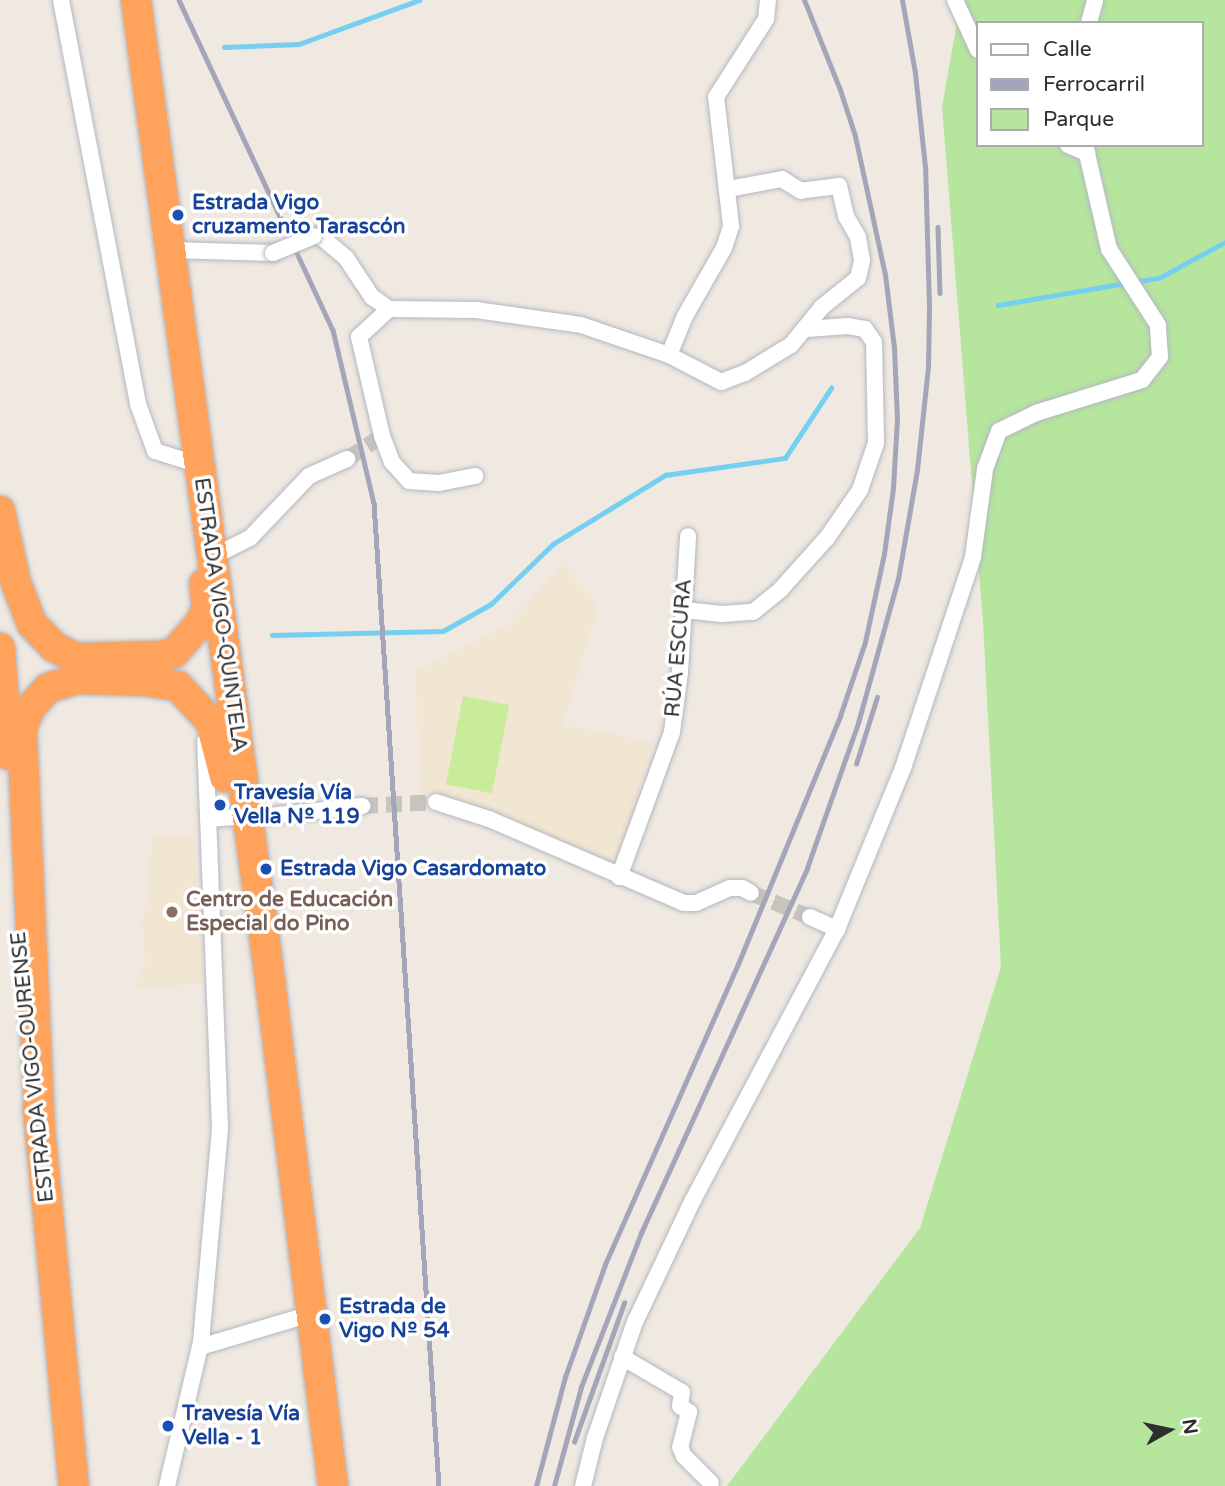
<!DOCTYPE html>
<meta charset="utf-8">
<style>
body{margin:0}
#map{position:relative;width:1225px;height:1486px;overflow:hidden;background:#efe9e1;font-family:"Varela Round",sans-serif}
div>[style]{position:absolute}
.education>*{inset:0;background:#f0e6d1}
.green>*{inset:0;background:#b6e59e}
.pitch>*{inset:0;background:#c9ec9a;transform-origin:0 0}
.stream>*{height:4.5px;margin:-2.25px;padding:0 2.25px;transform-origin:2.25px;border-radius:2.25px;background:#75cff0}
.street-tunnel>*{height:16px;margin-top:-8px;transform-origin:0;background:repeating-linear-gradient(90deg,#c8c4bd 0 16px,transparent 0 24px)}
.roads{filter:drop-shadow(0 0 2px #b4b7c1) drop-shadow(0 0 2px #b4b7c1)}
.street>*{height:16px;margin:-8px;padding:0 8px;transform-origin:8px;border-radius:8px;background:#fff}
.highway>*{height:30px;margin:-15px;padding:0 15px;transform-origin:15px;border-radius:15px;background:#ffa35c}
.rail>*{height:4.5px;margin:-2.25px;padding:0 2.25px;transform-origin:2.25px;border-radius:2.25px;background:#a3a6b8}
.bridges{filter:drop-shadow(0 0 2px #b4b7c1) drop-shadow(0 0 2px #b4b7c1)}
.street-bridge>*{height:16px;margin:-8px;padding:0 8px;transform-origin:8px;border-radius:8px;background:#fff}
.dots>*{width:19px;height:19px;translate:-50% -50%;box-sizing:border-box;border:4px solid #fff;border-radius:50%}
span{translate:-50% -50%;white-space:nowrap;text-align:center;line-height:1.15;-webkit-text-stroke:7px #fff;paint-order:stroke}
.transit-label{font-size:21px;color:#164399;font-weight:700}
.left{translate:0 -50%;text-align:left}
.street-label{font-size:21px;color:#2e2e2e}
.education-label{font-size:21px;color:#785e54;font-weight:700}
.legend{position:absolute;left:976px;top:21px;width:228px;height:126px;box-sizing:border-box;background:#fff;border:2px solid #ababab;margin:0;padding:9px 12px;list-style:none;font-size:21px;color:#2e2e2e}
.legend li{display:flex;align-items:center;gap:14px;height:35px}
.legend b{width:35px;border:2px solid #ababab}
.north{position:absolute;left:1134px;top:1395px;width:70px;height:70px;-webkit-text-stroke:5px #fff;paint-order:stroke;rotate:81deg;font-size:19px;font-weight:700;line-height:28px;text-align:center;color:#2e2e2e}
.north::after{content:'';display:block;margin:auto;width:24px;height:32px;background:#2e2e2e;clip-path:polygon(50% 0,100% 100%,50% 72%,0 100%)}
</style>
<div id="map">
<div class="education">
<i style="clip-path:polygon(563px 564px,598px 606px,563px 725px,653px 742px,619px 862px,609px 863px,487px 809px,449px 797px,421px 793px,415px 672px,507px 625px)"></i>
<i style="clip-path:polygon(194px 834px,204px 984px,138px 988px,137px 972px,145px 965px,142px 920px,147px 903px,152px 835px)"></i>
</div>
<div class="green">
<i style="clip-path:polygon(evenodd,961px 0,1225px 0,1225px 1486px,727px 1486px,920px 1228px,1001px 967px,983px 622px,942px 107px,961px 0,978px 23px,1202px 23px,1202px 145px,978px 145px,978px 23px)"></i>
</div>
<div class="pitch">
<i style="left:463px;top:696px;width:47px;height:90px;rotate:11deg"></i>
</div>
<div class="stream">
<i style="left:224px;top:47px;width:75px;rotate:-2.3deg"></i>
<i style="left:299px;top:44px;width:128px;rotate:-20.1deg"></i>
<i style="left:1133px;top:282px;width:26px;rotate:-9deg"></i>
<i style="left:1159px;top:278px;width:75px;rotate:-28.6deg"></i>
<i style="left:998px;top:305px;width:129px;rotate:-9.8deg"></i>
<i style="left:272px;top:635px;width:171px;rotate:-1.3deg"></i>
<i style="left:443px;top:631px;width:55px;rotate:-29.4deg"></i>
<i style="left:491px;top:604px;width:86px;rotate:-44.1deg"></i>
<i style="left:553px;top:544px;width:132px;rotate:-31.6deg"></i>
<i style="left:665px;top:475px;width:121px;rotate:-8.1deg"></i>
<i style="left:785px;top:458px;width:84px;rotate:-56.7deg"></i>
</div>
<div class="street-tunnel">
<i style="left:347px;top:459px;width:42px;rotate:-33.3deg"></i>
<i style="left:362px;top:806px;width:74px;rotate:-3.1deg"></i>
<i style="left:751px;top:893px;width:64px;rotate:22.1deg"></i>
</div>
<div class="roads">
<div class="street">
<i style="left:61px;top:0;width:411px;rotate:79.2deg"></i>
<i style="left:138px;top:404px;width:50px;rotate:70.1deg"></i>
<i style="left:155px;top:451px;width:46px;rotate:17.7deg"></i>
<i style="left:955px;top:0;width:55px;rotate:65.3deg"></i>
<i style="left:1089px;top:23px;width:24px;rotate:-75deg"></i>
<i style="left:1068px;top:145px;width:21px;rotate:23deg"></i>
<i style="left:314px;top:236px;width:6px"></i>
<i style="left:320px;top:236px;width:34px;rotate:40deg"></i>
<i style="left:346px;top:258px;width:47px;rotate:56.3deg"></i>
<i style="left:372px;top:297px;width:21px;rotate:35deg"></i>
<i style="left:389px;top:309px;width:87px;rotate:0.7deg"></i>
<i style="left:476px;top:310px;width:106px;rotate:8.1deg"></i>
<i style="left:581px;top:325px;width:93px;rotate:18.8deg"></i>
<i style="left:669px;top:355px;width:59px;rotate:27.4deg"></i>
<i style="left:721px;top:382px;width:26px;rotate:-21deg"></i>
<i style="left:745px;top:373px;width:54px;rotate:-31.3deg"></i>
<i style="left:791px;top:345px;width:49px;rotate:-50.8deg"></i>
<i style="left:822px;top:307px;width:46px;rotate:-38.9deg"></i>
<i style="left:858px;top:278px;width:18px;rotate:-77deg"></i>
<i style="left:862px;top:260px;width:23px;rotate:-100deg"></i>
<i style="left:858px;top:237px;width:24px;rotate:-120deg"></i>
<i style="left:846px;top:216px;width:31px;rotate:-103deg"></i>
<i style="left:839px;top:186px;width:38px;rotate:173deg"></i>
<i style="left:801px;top:191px;width:22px;rotate:-148deg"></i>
<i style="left:782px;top:179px;width:55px;rotate:169.5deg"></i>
<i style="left:170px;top:250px;width:103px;rotate:1.7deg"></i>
<i style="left:389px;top:309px;width:41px;rotate:137deg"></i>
<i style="left:359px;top:337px;width:102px;rotate:76.9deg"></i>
<i style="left:382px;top:436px;width:28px;rotate:69deg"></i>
<i style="left:392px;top:462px;width:25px;rotate:48deg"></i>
<i style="left:409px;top:481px;width:30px;rotate:4deg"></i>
<i style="left:439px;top:483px;width:37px;rotate:-11deg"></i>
<i style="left:669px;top:355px;width:42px;rotate:-67.7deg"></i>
<i style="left:685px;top:316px;width:78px;rotate:-60.2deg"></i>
<i style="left:724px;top:248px;width:23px;rotate:-72deg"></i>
<i style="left:731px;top:226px;width:130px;rotate:-96.6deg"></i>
<i style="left:716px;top:97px;width:93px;rotate:-57.3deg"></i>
<i style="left:766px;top:19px;width:19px;rotate:-84deg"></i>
<i style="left:212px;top:557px;width:42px;rotate:-26.6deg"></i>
<i style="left:250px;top:538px;width:86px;rotate:-46.4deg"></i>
<i style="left:309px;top:476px;width:42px;rotate:-24.1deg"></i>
<i style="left:684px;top:610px;width:38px;rotate:6deg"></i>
<i style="left:722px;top:614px;width:31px;rotate:-4deg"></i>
<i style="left:753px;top:612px;width:36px;rotate:-39deg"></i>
<i style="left:781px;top:589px;width:69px;rotate:-48deg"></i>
<i style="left:827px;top:538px;width:58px;rotate:-55.5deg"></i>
<i style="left:860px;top:490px;width:50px;rotate:-71.2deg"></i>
<i style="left:876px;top:443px;width:101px;rotate:-91.1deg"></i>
<i style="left:874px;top:342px;width:16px;rotate:-125deg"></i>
<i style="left:865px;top:329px;width:17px;rotate:-170deg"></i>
<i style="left:848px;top:326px;width:42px;rotate:175.9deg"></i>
<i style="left:436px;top:802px;width:56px;rotate:17.8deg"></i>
<i style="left:489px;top:819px;width:212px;rotate:23.3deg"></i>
<i style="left:684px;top:903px;width:12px"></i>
<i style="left:696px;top:903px;width:37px;rotate:-24deg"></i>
<i style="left:730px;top:888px;width:12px"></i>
<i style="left:742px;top:888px;width:10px;rotate:29deg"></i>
<i style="left:269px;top:816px;width:94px;rotate:-6.1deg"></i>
<i style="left:208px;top:819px;width:27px;rotate:-4deg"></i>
<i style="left:619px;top:877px;width:154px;rotate:-69.9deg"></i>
<i style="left:672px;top:732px;width:61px;rotate:-82.4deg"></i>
<i style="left:680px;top:672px;width:136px;rotate:-86.6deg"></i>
<i style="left:810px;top:917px;width:30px;rotate:24deg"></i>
<i style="left:200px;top:1347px;width:116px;rotate:-16.6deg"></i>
<i style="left:622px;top:1357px;width:69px;rotate:30.3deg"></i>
<i style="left:682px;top:1392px;width:14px;rotate:98deg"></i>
<i style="left:680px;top:1406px;width:11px;rotate:34deg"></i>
<i style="left:689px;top:1412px;width:36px;rotate:104deg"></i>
<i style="left:680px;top:1447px;width:10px;rotate:66deg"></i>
<i style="left:684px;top:1456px;width:38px;rotate:45deg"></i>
<i style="left:167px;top:1486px;width:148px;rotate:-76.7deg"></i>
<i style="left:201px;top:1342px;width:215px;rotate:-84.9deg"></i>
<i style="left:220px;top:1128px;width:387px;rotate:-92.2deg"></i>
<i style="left:583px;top:1486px;width:49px;rotate:-76deg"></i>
<i style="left:595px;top:1438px;width:123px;rotate:-71deg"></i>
<i style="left:635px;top:1322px;width:135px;rotate:-64.6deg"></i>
<i style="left:693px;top:1200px;width:307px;rotate:-62deg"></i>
<i style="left:837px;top:929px;width:174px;rotate:-67.7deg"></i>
<i style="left:903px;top:768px;width:222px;rotate:-71.6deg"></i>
<i style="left:973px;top:557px;width:89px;rotate:-82.2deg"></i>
<i style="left:985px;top:469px;width:40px;rotate:-69.8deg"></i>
<i style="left:999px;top:431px;width:41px;rotate:-25.9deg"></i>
<i style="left:1036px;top:413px;width:111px;rotate:-17.3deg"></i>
<i style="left:1142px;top:380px;width:29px;rotate:-52deg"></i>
<i style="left:1160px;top:357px;width:32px;rotate:-94deg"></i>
<i style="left:1158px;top:325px;width:90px;rotate:-122.8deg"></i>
<i style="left:1109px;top:249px;width:107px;rotate:-103deg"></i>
</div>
<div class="highway">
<i style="left:136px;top:0;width:981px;rotate:82.21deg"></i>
<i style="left:269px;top:972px;width:518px;rotate:82.9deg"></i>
<i style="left:0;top:511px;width:74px;rotate:77.5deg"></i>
<i style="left:16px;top:583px;width:44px;rotate:68.7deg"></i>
<i style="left:32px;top:624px;width:32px;rotate:46deg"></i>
<i style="left:54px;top:647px;width:25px;rotate:26deg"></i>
<i style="left:77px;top:658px;width:82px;rotate:-1.4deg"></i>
<i style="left:159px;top:656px;width:15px;rotate:-11deg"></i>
<i style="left:174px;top:653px;width:40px;rotate:-49deg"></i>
<i style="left:200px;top:623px;width:17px;rotate:-65deg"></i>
<i style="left:207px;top:608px;width:24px;rotate:-97deg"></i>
<i style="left:0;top:648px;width:107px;rotate:85.7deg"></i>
<i style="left:38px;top:1108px;width:380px;rotate:84.6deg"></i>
<i style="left:40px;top:1129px;width:402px;rotate:-92.6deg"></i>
<i style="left:22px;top:727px;width:22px;rotate:-66deg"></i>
<i style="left:31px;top:707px;width:25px;rotate:-48deg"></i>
<i style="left:48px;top:688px;width:30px;rotate:-17deg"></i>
<i style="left:77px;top:679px;width:68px;rotate:1.7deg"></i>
<i style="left:145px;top:681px;width:33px;rotate:9deg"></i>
<i style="left:178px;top:686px;width:49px;rotate:47.5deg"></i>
<i style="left:211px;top:722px;width:57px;rotate:75.7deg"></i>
</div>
</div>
<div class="rail">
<i style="left:179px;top:0;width:364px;rotate:65deg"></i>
<i style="left:333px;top:330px;width:178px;rotate:76.7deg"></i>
<i style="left:374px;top:503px;width:985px;rotate:86.22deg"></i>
<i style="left:938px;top:227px;width:66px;rotate:88.3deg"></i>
<i style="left:856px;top:764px;width:70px;rotate:-72.6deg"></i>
<i style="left:574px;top:1442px;width:148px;rotate:-70.2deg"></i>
<i style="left:536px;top:1486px;width:113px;rotate:-75.1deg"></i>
<i style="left:565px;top:1377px;width:122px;rotate:-70.4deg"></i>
<i style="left:606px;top:1262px;width:326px;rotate:-66.1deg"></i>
<i style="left:738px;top:964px;width:268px;rotate:-67.6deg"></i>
<i style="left:840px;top:716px;width:78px;rotate:-71.3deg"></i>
<i style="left:865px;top:642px;width:90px;rotate:-77.8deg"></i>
<i style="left:884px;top:554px;width:67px;rotate:-82.2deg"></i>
<i style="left:893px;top:488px;width:69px;rotate:-86.7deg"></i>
<i style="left:897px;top:419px;width:71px;rotate:-92.4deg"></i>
<i style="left:894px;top:348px;width:74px;rotate:-97deg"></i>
<i style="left:885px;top:275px;width:142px;rotate:-102.2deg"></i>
<i style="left:855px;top:136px;width:48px;rotate:-108.1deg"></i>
<i style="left:840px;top:90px;width:97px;rotate:-111.8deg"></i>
<i style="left:554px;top:1486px;width:103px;rotate:-74.7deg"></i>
<i style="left:581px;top:1387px;width:165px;rotate:-68.7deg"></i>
<i style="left:641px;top:1233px;width:401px;rotate:-65.5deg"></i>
<i style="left:807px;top:868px;width:154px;rotate:-70.6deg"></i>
<i style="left:858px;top:723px;width:149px;rotate:-74.5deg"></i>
<i style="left:898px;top:579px;width:111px;rotate:-80.1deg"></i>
<i style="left:917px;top:470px;width:104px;rotate:-83.9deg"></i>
<i style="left:928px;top:367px;width:60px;rotate:-89deg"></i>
<i style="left:929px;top:307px;width:140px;rotate:-91.6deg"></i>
<i style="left:925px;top:167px;width:95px;rotate:-96.1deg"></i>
<i style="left:915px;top:73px;width:74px;rotate:-100.1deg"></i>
</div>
<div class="bridges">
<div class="street-bridge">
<i style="left:273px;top:253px;width:44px;rotate:-22.5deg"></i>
</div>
</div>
<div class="dots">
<i style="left:178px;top:215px;background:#1a4fb4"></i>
<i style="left:220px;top:805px;background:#1a4fb4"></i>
<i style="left:266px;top:869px;background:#1a4fb4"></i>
<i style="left:172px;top:912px;background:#8d6e63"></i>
<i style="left:325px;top:1319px;background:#1a4fb4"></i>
<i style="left:168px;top:1426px;background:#1a4fb4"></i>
</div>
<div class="transit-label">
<span class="left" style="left:192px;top:215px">Estrada Vigo<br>cruzamento Tarascón</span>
<span class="left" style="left:234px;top:805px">Travesía Vía<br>Vella Nº 119</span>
<span class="left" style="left:280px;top:869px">Estrada Vigo Casardomato</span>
<span class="left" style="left:339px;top:1319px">Estrada de<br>Vigo Nº 54</span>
<span class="left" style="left:182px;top:1426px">Travesía Vía<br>Vella - 1</span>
</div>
<div class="street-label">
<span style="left:220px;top:615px;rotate:82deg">ESTRADA VIGO-QUINTELA</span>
<span style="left:679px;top:648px;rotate:-85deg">RÚA ESCURA</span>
<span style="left:33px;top:1067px;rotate:-96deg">ESTRADA VIGO-OURENSE</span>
</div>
<div class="education-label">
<span class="left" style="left:186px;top:912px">Centro de Educación<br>Especial do Pino</span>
</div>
<ul class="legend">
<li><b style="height:9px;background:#fff"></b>Calle</li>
<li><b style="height:9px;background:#a3a6b8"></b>Ferrocarril</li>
<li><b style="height:19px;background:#b6e59e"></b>Parque</li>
</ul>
<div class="north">N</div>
</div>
